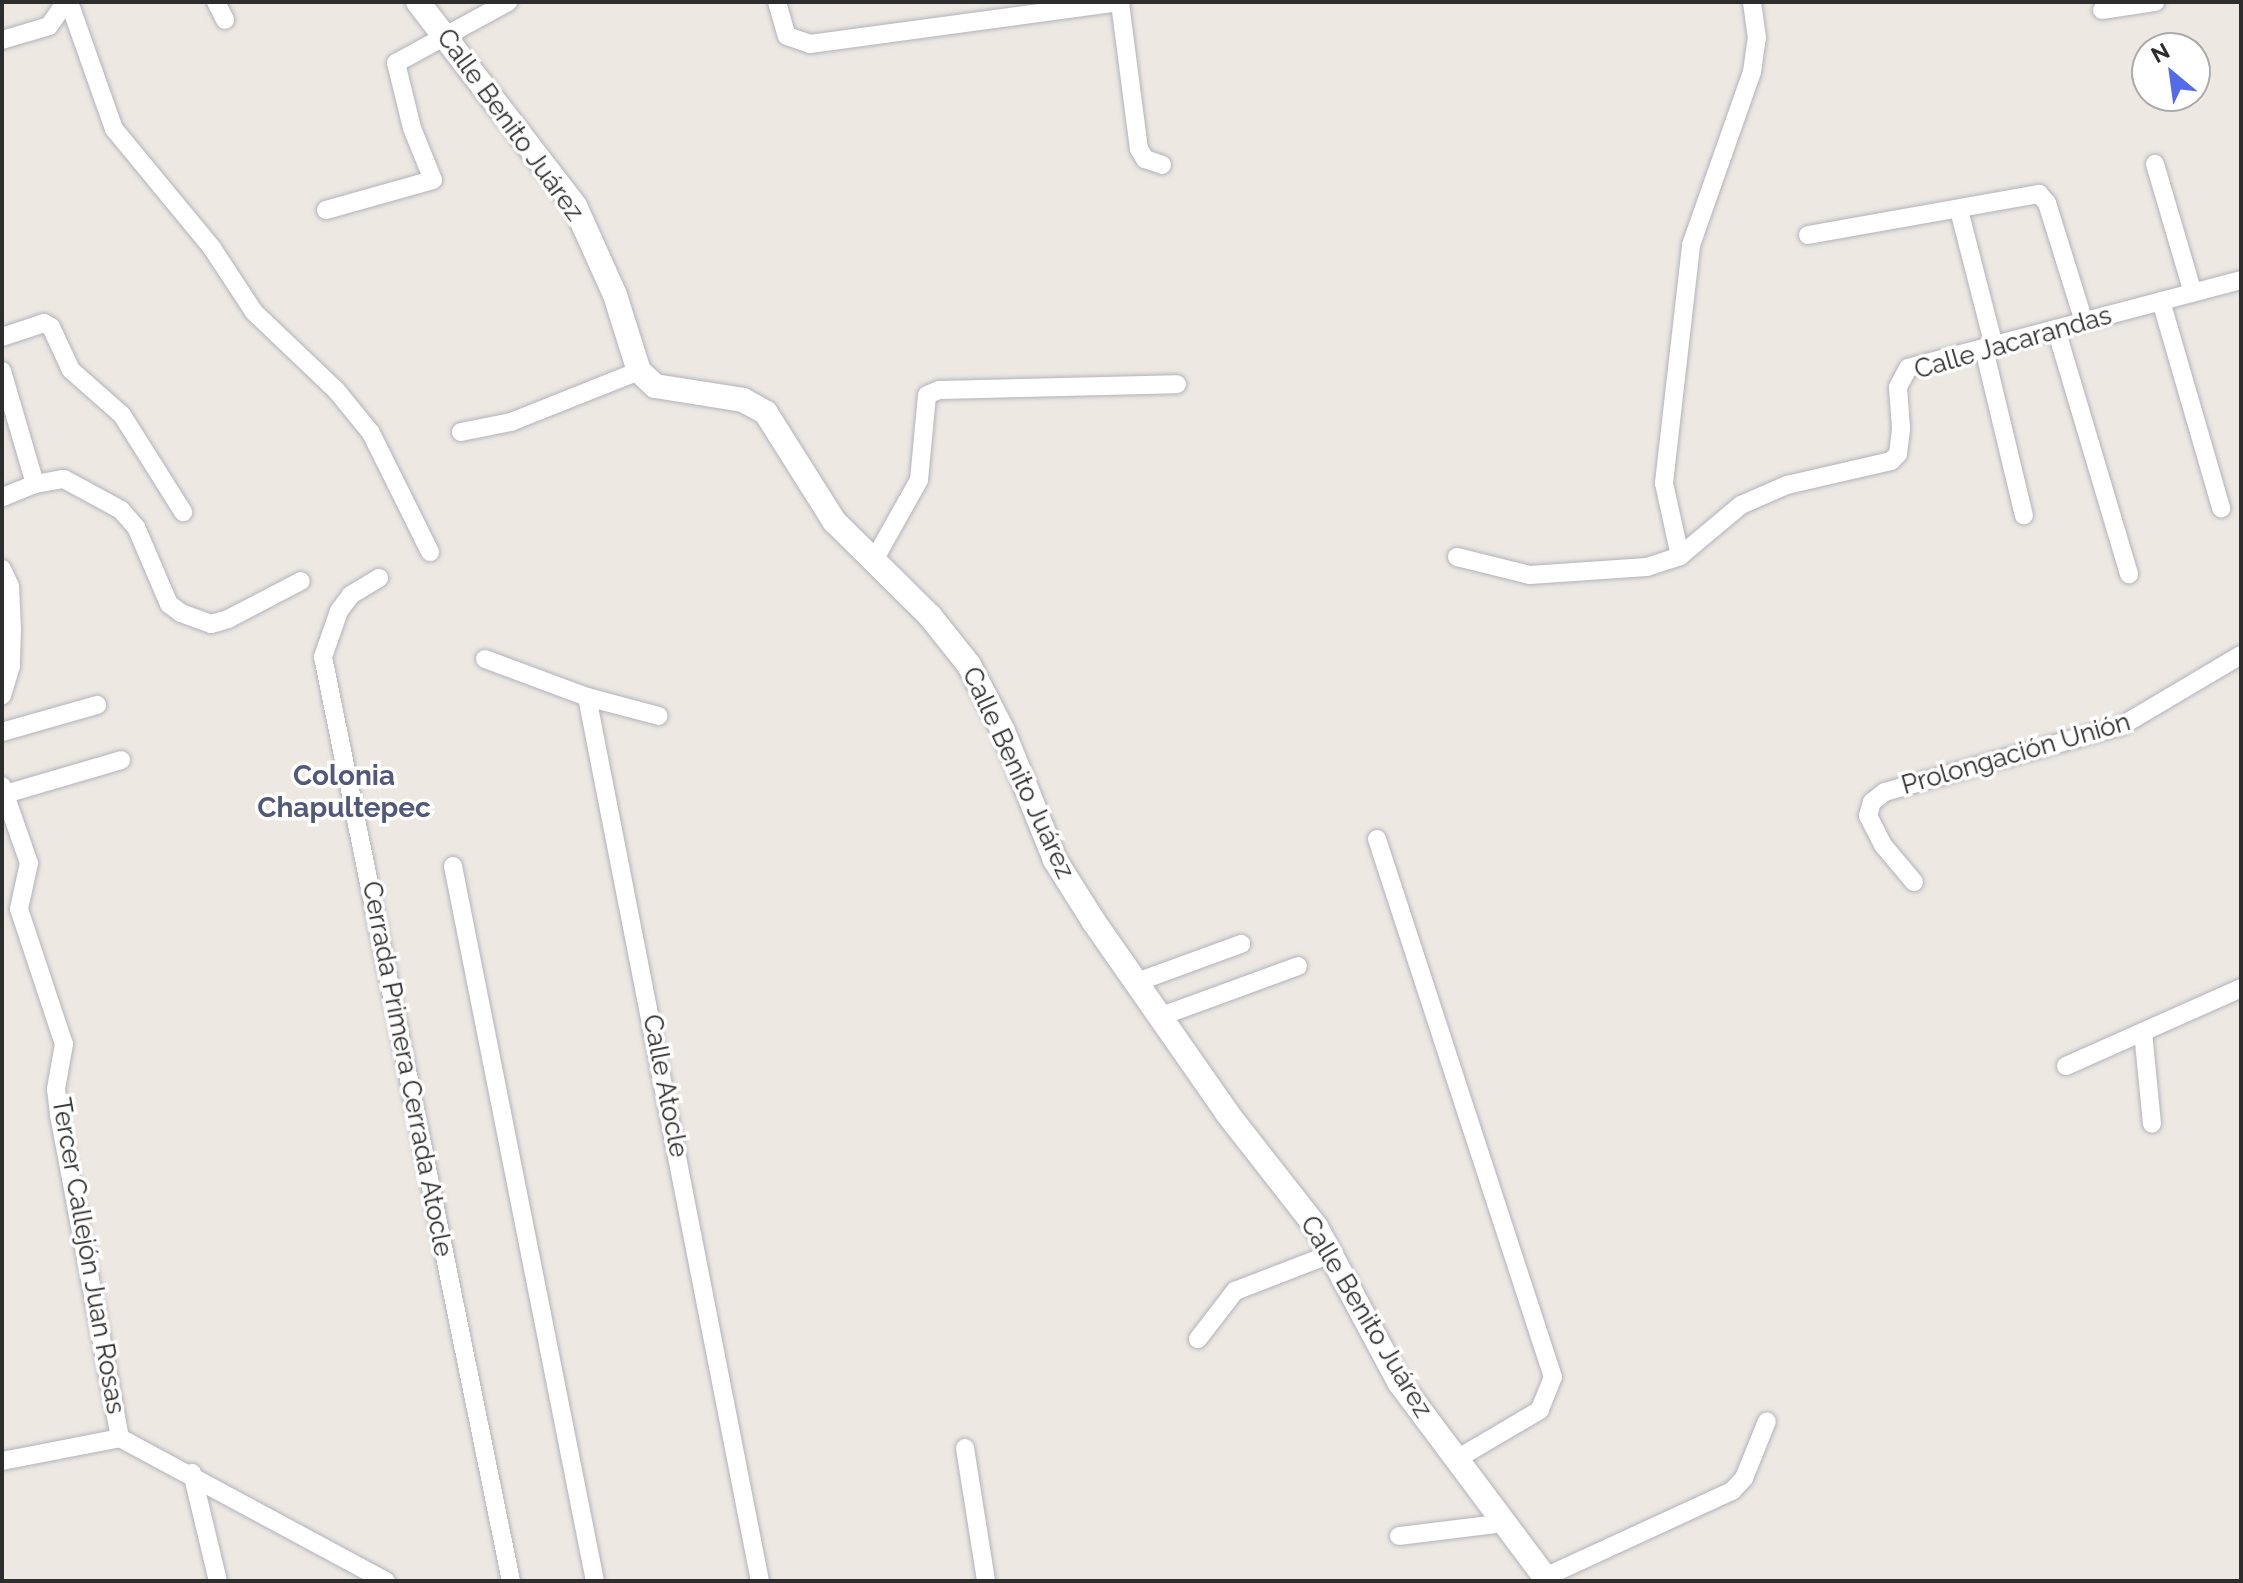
<!DOCTYPE html>
<meta charset="utf-8">
<style>
body{margin:0}
#map{position:relative;width:2243px;height:1583px;overflow:hidden;background:#ede8e2;font-family:Raleway,sans-serif}
div>[style]{position:absolute}
.roads{filter:drop-shadow(0 0 2px #b2b3bc) drop-shadow(0 0 2px #b2b3bc)}
.minor>*{height:18px;margin:-9px;padding:0 9px;transform-origin:9px;border-radius:9px;background:#fff}
.tertiary>*{height:24px;margin:-12px;padding:0 12px;transform-origin:12px;border-radius:12px;background:#fff}
span{translate:-50% -50%;white-space:nowrap;text-align:center;line-height:1.15;-webkit-text-stroke:7px #fff;paint-order:stroke}
.street-label{font-size:26px;color:#2d2d2d}
.neighbourhood-label{font-size:28px;color:#52587a;font-weight:700}
.frame{position:absolute;inset:0;border:4px solid #2d2d2d;pointer-events:none}
.north{position:absolute;left:2131px;top:32px;width:80px;height:80px;box-sizing:border-box;background:#fff;border:2px solid #ababab;border-radius:50%;rotate:331deg;font-size:22px;font-weight:700;line-height:32px;text-align:center;color:#2d2d2d}
.north::after{content:'';display:block;margin:auto;width:28px;height:36px;background:#546be7;clip-path:polygon(50% 0,100% 100%,50% 72%,0 100%)}
</style>
<div id="map">
<div class="roads">
<div class="minor">
<i style="left:69px;top:2px;width:135px;rotate:70.5deg"></i>
<i style="left:114px;top:129px;width:154px;rotate:50.5deg"></i>
<i style="left:212px;top:248px;width:77px;rotate:56.7deg"></i>
<i style="left:254px;top:312px;width:113px;rotate:43.6deg"></i>
<i style="left:336px;top:390px;width:55px;rotate:50.9deg"></i>
<i style="left:371px;top:433px;width:133px;rotate:63.6deg"></i>
<i style="left:216px;top:2px;width:20px;rotate:63deg"></i>
<i style="left:777px;top:2px;width:35px;rotate:74deg"></i>
<i style="left:787px;top:36px;width:24px;rotate:19deg"></i>
<i style="left:810px;top:44px;width:314px;rotate:-7.7deg"></i>
<i style="left:1120px;top:3px;width:147px;rotate:82.6deg"></i>
<i style="left:1139px;top:149px;width:12px;rotate:59deg"></i>
<i style="left:1145px;top:159px;width:18px;rotate:19deg"></i>
<i style="left:2102px;top:10px;width:54px;rotate:-8.6deg"></i>
<i style="left:2px;top:40px;width:49px;rotate:-16.6deg"></i>
<i style="left:49px;top:26px;width:29px;rotate:-55deg"></i>
<i style="left:2155px;top:164px;width:134px;rotate:73.6deg"></i>
<i style="left:326px;top:210px;width:111px;rotate:-15.7deg"></i>
<i style="left:433px;top:180px;width:56px;rotate:-112deg"></i>
<i style="left:412px;top:128px;width:67px;rotate:-103.8deg"></i>
<i style="left:396px;top:63px;width:128px;rotate:-28.6deg"></i>
<i style="left:1959px;top:210px;width:140px;rotate:75.6deg"></i>
<i style="left:1808px;top:235px;width:235px;rotate:-10.1deg"></i>
<i style="left:2039px;top:194px;width:12px;rotate:48deg"></i>
<i style="left:2047px;top:203px;width:125px;rotate:72.7deg"></i>
<i style="left:2161px;top:301px;width:216px;rotate:73.8deg"></i>
<i style="left:2056px;top:329px;width:256px;rotate:73.4deg"></i>
<i style="left:2px;top:337px;width:44px;rotate:-18.4deg"></i>
<i style="left:44px;top:323px;width:8px;rotate:30deg"></i>
<i style="left:51px;top:327px;width:47px;rotate:65.1deg"></i>
<i style="left:71px;top:370px;width:68px;rotate:41.4deg"></i>
<i style="left:122px;top:415px;width:115px;rotate:57.8deg"></i>
<i style="left:1984px;top:349px;width:171px;rotate:76.5deg"></i>
<i style="left:2px;top:371px;width:118px;rotate:73.7deg"></i>
<i style="left:35px;top:484px;width:35px;rotate:158deg"></i>
<i style="left:461px;top:432px;width:51px;rotate:-11.3deg"></i>
<i style="left:511px;top:422px;width:138px;rotate:-21.7deg"></i>
<i style="left:35px;top:484px;width:29px;rotate:-10deg"></i>
<i style="left:64px;top:479px;width:65px;rotate:28.5deg"></i>
<i style="left:121px;top:510px;width:23px;rotate:49deg"></i>
<i style="left:136px;top:527px;width:84px;rotate:66.8deg"></i>
<i style="left:169px;top:604px;width:15px;rotate:37deg"></i>
<i style="left:181px;top:613px;width:32px;rotate:20deg"></i>
<i style="left:211px;top:624px;width:18px;rotate:-16deg"></i>
<i style="left:228px;top:619px;width:82px;rotate:-27.5deg"></i>
<i style="left:1680px;top:556px;width:75px;rotate:-102.4deg"></i>
<i style="left:1664px;top:483px;width:240px;rotate:-83.5deg"></i>
<i style="left:1691px;top:245px;width:183px;rotate:-70.6deg"></i>
<i style="left:1752px;top:72px;width:34px;rotate:-82deg"></i>
<i style="left:1757px;top:38px;width:36px;rotate:-98deg"></i>
<i style="left:1457px;top:557px;width:75px;rotate:13.9deg"></i>
<i style="left:1530px;top:575px;width:117px;rotate:-3.9deg"></i>
<i style="left:1647px;top:567px;width:35px;rotate:-18deg"></i>
<i style="left:1680px;top:556px;width:80px;rotate:-39.9deg"></i>
<i style="left:1741px;top:505px;width:50px;rotate:-23.5deg"></i>
<i style="left:1787px;top:485px;width:107px;rotate:-13deg"></i>
<i style="left:1891px;top:461px;width:10px;rotate:-45deg"></i>
<i style="left:1898px;top:454px;width:26px;rotate:-83deg"></i>
<i style="left:1901px;top:428px;width:41px;rotate:-94.2deg"></i>
<i style="left:1898px;top:387px;width:21px;rotate:-62deg"></i>
<i style="left:1908px;top:368px;width:344px;rotate:-14.8deg"></i>
<i style="left:873px;top:562px;width:94px;rotate:-60.7deg"></i>
<i style="left:919px;top:480px;width:85px;rotate:-84.6deg"></i>
<i style="left:927px;top:395px;width:13px;rotate:-23deg"></i>
<i style="left:939px;top:390px;width:238px;rotate:-1.4deg"></i>
<i style="left:2px;top:569px;width:19px;rotate:65deg"></i>
<i style="left:10px;top:586px;width:44px;rotate:87.4deg"></i>
<i style="left:12px;top:630px;width:36px;rotate:92deg"></i>
<i style="left:11px;top:666px;width:31px;rotate:107deg"></i>
<i style="left:379px;top:578px;width:33px;rotate:149deg"></i>
<i style="left:351px;top:595px;width:20px;rotate:127deg"></i>
<i style="left:339px;top:611px;width:49px;rotate:109.2deg"></i>
<i style="left:323px;top:657px;width:943px;rotate:78.5deg"></i>
<i style="left:485px;top:659px;width:109px;rotate:20.4deg"></i>
<i style="left:587px;top:697px;width:901px;rotate:78.93deg"></i>
<i style="left:587px;top:697px;width:74px;rotate:14.8deg"></i>
<i style="left:2px;top:732px;width:99px;rotate:-15.9deg"></i>
<i style="left:2px;top:786px;width:82px;rotate:70.7deg"></i>
<i style="left:29px;top:863px;width:47px;rotate:102.3deg"></i>
<i style="left:19px;top:909px;width:142px;rotate:71.6deg"></i>
<i style="left:64px;top:1044px;width:46px;rotate:100.1deg"></i>
<i style="left:56px;top:1089px;width:26px;rotate:83deg"></i>
<i style="left:59px;top:1115px;width:329px;rotate:79.3deg"></i>
<i style="left:120px;top:1438px;width:302px;rotate:28.3deg"></i>
<i style="left:5px;top:794px;width:121px;rotate:-16.3deg"></i>
<i style="left:1377px;top:839px;width:566px;rotate:71.89deg"></i>
<i style="left:1553px;top:1377px;width:35px;rotate:112deg"></i>
<i style="left:1540px;top:1410px;width:99px;rotate:149.5deg"></i>
<i style="left:453px;top:866px;width:729px;rotate:78.77deg"></i>
<i style="left:1914px;top:882px;width:48px;rotate:-130deg"></i>
<i style="left:1883px;top:845px;width:33px;rotate:-117deg"></i>
<i style="left:1868px;top:816px;width:15px;rotate:-74deg"></i>
<i style="left:1872px;top:802px;width:16px;rotate:-38deg"></i>
<i style="left:1885px;top:792px;width:247px;rotate:-15.7deg"></i>
<i style="left:2123px;top:725px;width:137px;rotate:-30.7deg"></i>
<i style="left:1137px;top:982px;width:111px;rotate:-20.1deg"></i>
<i style="left:1159px;top:1017px;width:148px;rotate:-20.1deg"></i>
<i style="left:2143px;top:1032px;width:92px;rotate:84.4deg"></i>
<i style="left:2066px;top:1066px;width:192px;rotate:-24deg"></i>
<i style="left:1198px;top:1339px;width:61px;rotate:-52.4deg"></i>
<i style="left:1235px;top:1291px;width:103px;rotate:-21.1deg"></i>
<i style="left:965px;top:1448px;width:135px;rotate:81deg"></i>
<i style="left:2px;top:1461px;width:120px;rotate:-11deg"></i>
<i style="left:192px;top:1473px;width:111px;rotate:76.5deg"></i>
<i style="left:1399px;top:1536px;width:107px;rotate:-7deg"></i>
<i style="left:1545px;top:1577px;width:206px;rotate:-24.7deg"></i>
<i style="left:1732px;top:1491px;width:18px;rotate:-47deg"></i>
<i style="left:1744px;top:1478px;width:61px;rotate:-68deg"></i>
</div>
<div class="tertiary">
<i style="left:418px;top:2px;width:257px;rotate:52.4deg"></i>
<i style="left:575px;top:206px;width:98px;rotate:65.8deg"></i>
<i style="left:615px;top:295px;width:80px;rotate:72.5deg"></i>
<i style="left:639px;top:371px;width:22px;rotate:43deg"></i>
<i style="left:655px;top:386px;width:89px;rotate:9deg"></i>
<i style="left:743px;top:400px;width:26px;rotate:29deg"></i>
<i style="left:766px;top:413px;width:128px;rotate:57.8deg"></i>
<i style="left:834px;top:521px;width:135px;rotate:44.7deg"></i>
<i style="left:930px;top:616px;width:63px;rotate:51.5deg"></i>
<i style="left:969px;top:665px;width:74px;rotate:62.7deg"></i>
<i style="left:1003px;top:731px;width:139px;rotate:68deg"></i>
<i style="left:1055px;top:860px;width:73px;rotate:57.8deg"></i>
<i style="left:1094px;top:922px;width:233px;rotate:55.1deg"></i>
<i style="left:1227px;top:1113px;width:145px;rotate:52deg"></i>
<i style="left:1316px;top:1227px;width:176px;rotate:61.8deg"></i>
<i style="left:1399px;top:1382px;width:249px;rotate:53.2deg"></i>
</div>
</div>
<div class="street-label">
<span style="left:510px;top:125px;rotate:54deg">Calle Benito Juárez</span>
<span style="left:2013px;top:343px;rotate:-16deg">Calle Jacarandas</span>
<span style="left:2016px;top:754px;rotate:-16deg">Prolongación Unión</span>
<span style="left:1018px;top:773px;rotate:65deg">Calle Benito Juárez</span>
<span style="left:407px;top:1069px;rotate:79deg">Cerrada Primera Cerrada Atocle</span>
<span style="left:665px;top:1086px;rotate:79deg">Calle Atocle</span>
<span style="left:88px;top:1256px;rotate:80deg">Tercer Callejón Juan Rosas</span>
<span style="left:1366px;top:1317px;rotate:59deg">Calle Benito Juárez</span>
</div>
<div class="neighbourhood-label">
<span style="left:344px;top:792px">Colonia<br>Chapultepec</span>
</div>
<div class="frame"></div>
<div class="north">N</div>
</div>
